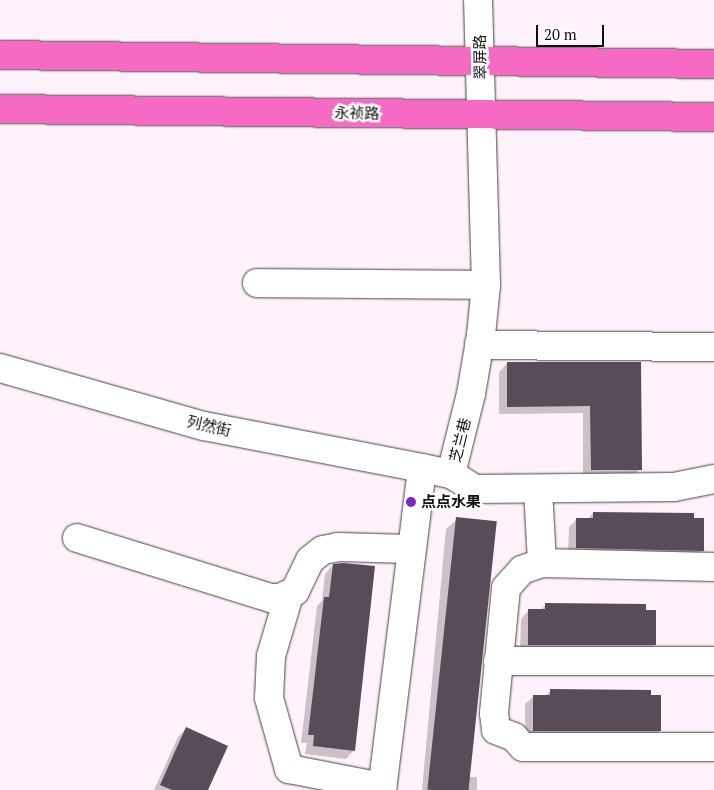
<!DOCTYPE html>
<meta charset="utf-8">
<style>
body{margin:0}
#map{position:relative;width:714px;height:790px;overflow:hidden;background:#fff2fa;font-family:"PT Serif","Noto Sans SC",serif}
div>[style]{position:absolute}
.shadow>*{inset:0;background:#0003}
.building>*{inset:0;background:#584c58;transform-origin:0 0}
.roads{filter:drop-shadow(0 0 1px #434343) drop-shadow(0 0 1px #434343)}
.minor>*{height:28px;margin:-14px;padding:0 14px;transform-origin:14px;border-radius:14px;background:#fff}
.major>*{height:28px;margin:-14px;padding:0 14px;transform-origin:14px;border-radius:14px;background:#f76ac4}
.dots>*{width:14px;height:14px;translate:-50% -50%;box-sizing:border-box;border:2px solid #fff;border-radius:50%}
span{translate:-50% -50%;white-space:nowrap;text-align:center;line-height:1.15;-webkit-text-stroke:5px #fff;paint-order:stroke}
.street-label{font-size:15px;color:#101010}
.poi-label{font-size:15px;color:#101010;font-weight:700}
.left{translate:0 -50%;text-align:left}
.scale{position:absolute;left:536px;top:25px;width:68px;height:22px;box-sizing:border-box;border:2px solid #101010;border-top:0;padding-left:6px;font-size:15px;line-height:18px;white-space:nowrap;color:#101010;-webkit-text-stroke:4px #fff;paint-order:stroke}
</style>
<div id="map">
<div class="shadow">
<i style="clip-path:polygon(507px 363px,639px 363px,640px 469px,632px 477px,583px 478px,583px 413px,499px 414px,499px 372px)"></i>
<i style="clip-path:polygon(593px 513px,703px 551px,695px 559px,568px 556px,569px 527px,577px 519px,588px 519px)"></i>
<i style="clip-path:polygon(457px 519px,470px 777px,477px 777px,477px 790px,422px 790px,446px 529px)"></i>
<i style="clip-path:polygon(333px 565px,354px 750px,346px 759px,305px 754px,307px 743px,301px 743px,317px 606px,322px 601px,325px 574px)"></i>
<i style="clip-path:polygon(545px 605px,645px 611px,655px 645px,647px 653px,520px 653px,521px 619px,529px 610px,540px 611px)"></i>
<i style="clip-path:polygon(551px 690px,660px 731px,651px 739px,525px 739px,525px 704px,534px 696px,545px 696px)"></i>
<i style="clip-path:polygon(186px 729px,206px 790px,154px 790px,178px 737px)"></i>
</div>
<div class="building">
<i style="clip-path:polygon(507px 362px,641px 362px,642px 470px,591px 470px,590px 406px,507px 407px)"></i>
<i style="clip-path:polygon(593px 512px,694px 513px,694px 518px,704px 518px,704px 551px,576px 548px,576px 518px,593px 518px)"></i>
<i style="left:456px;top:517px;width:41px;height:274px;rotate:6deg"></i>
<i style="clip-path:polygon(343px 563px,375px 566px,355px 751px,313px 746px,314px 735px,308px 735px,324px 597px,329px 597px,333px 564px)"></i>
<i style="clip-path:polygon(545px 603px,646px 604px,646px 610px,656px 610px,656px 645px,528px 645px,528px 609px,545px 609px)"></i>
<i style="clip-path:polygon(550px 689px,651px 690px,651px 695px,661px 695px,661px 731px,533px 731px,533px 695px,550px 695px)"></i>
<i style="clip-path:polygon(186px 727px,228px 746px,208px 790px,172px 790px,160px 785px)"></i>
</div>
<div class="roads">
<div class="minor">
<i style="left:257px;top:283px;width:229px;rotate:0.5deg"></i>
<i style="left:479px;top:345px;width:235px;rotate:0.5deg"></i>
<i style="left:0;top:368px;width:212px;rotate:15.9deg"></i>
<i style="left:204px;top:426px;width:222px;rotate:10.9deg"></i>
<i style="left:451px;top:474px;width:28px;rotate:32deg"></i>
<i style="left:475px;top:489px;width:199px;rotate:-0.6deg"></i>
<i style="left:674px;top:487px;width:41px;rotate:-11.3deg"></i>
<i style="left:538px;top:489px;width:74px;rotate:86.9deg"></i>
<i style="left:77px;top:538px;width:203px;rotate:17.2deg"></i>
<i style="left:271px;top:598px;width:9px"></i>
<i style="left:280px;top:598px;width:17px;rotate:-25deg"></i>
<i style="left:295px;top:591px;width:34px;rotate:-64deg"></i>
<i style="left:310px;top:560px;width:16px;rotate:-38deg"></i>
<i style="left:323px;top:550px;width:15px;rotate:-11deg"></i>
<i style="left:338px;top:547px;width:72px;rotate:1.6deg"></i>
<i style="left:714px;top:567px;width:172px;rotate:-178.7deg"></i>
<i style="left:542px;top:563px;width:21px;rotate:161deg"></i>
<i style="left:522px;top:570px;width:24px;rotate:132deg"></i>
<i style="left:506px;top:588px;width:126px;rotate:95.5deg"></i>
<i style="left:494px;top:713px;width:17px;rotate:83deg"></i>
<i style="left:496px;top:730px;width:19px;rotate:21deg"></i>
<i style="left:514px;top:737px;width:13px;rotate:48deg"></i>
<i style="left:523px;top:747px;width:191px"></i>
<i style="left:289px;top:595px;width:64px;rotate:106.4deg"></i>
<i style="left:271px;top:656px;width:42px;rotate:92.7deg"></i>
<i style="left:269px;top:698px;width:74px;rotate:74.3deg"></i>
<i style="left:289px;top:769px;width:95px;rotate:11deg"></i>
<i style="left:498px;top:661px;width:216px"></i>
<i style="left:382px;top:790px;width:324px;rotate:-82.9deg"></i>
<i style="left:422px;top:468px;width:30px;rotate:12deg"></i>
<i style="left:451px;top:474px;width:82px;rotate:-76deg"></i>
<i style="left:471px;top:394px;width:60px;rotate:-80.4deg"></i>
<i style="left:481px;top:335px;width:50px;rotate:-84.3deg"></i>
<i style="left:486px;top:285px;width:285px;rotate:-91.6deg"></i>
</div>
<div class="major">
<i style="left:0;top:55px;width:714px;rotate:0.72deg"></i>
<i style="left:0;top:109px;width:714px;rotate:0.64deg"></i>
</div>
</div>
<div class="dots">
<i style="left:411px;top:502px;background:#7d27c0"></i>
</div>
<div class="street-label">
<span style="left:480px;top:57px;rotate:-91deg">翠屏路</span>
<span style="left:357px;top:113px;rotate:1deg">永祯路</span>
<span style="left:209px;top:426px;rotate:13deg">列然街</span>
<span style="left:460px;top:440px;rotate:-76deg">芝兰巷</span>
</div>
<div class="poi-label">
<span class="left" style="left:421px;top:502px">点点水果</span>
</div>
<div class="scale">20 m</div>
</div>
